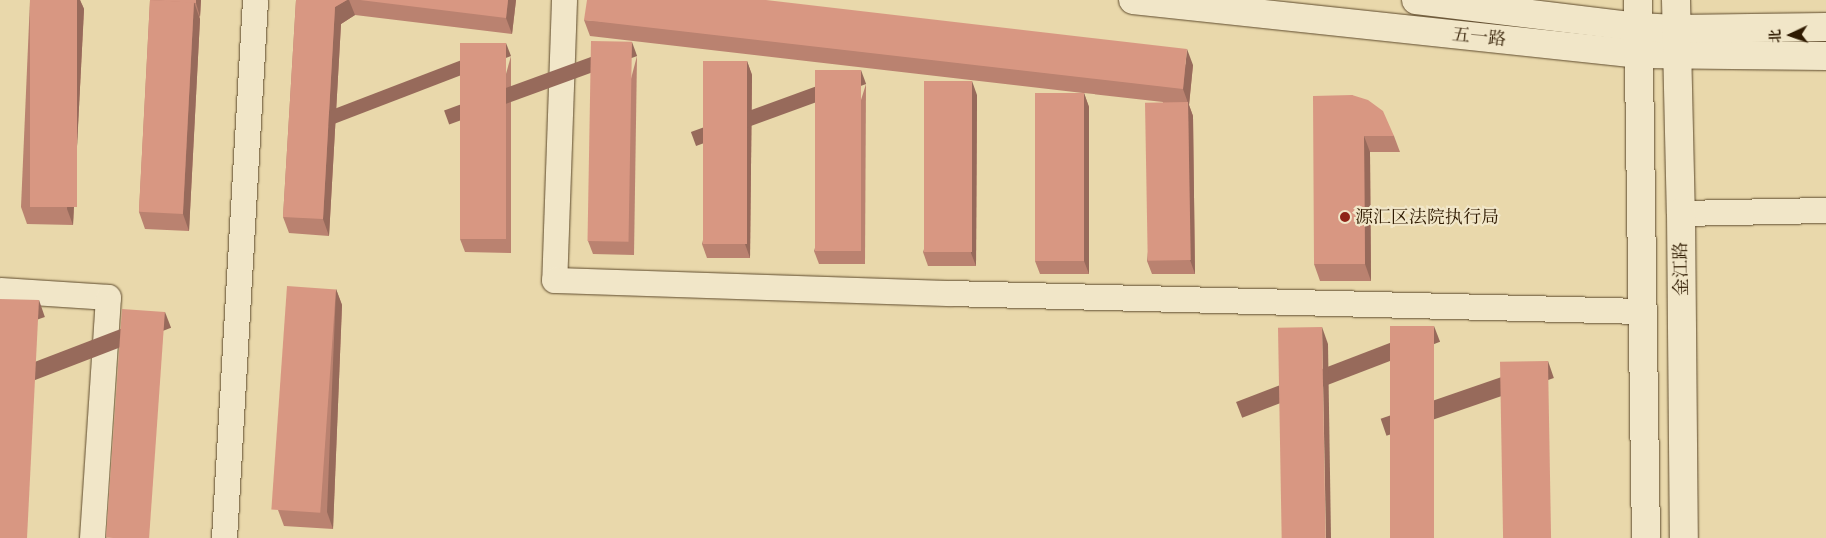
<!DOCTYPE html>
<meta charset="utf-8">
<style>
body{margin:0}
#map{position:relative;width:1826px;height:538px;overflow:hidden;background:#e9d8ab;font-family:"IM FELL Great Primer","Noto Serif SC",serif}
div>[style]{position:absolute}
.roads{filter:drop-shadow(0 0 1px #5e4a2c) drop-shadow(0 0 1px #5e4a2c)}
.minor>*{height:25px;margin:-12.5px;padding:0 12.5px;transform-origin:12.5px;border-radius:12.5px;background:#f1e6c8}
.tertiary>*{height:28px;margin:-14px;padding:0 14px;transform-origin:14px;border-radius:14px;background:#f1e6c8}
.wall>*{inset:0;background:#ba8270}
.shaded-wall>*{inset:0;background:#976a5b;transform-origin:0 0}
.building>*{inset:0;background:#d89782;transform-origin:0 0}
.dots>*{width:14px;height:14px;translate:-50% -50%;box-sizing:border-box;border:2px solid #f1e6c8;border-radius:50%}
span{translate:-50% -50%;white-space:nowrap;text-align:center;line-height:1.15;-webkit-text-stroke:4.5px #f1e6c8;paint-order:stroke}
.street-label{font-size:18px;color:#2f1a01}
.poi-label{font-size:18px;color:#2f1a01}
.left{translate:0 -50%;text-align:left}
.north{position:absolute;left:1766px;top:10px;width:50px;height:50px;-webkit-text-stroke:4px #f1e6c8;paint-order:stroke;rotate:267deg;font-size:14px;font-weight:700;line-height:20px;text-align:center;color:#2f1a01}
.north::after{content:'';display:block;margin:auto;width:18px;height:22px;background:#2f1a01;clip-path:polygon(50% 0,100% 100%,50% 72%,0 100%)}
</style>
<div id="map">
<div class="roads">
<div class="minor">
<i style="left:564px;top:0;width:280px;rotate:92deg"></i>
<i style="left:554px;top:280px;width:395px;rotate:1.9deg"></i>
<i style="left:949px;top:293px;width:694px;rotate:1.49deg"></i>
<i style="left:1681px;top:213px;width:145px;rotate:-1.2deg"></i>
<i style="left:0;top:290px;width:108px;rotate:3.7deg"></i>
<i style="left:108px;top:297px;width:242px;rotate:93.8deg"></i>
<i style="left:224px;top:538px;width:539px;rotate:-86.7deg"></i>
</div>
<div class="tertiary">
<i style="left:1133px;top:0;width:508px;rotate:6.1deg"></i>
<i style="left:1638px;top:54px;width:188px;rotate:0.6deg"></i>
<i style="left:1416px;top:0;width:224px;rotate:6.9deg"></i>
<i style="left:1638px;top:27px;width:38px;rotate:3deg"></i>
<i style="left:1676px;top:29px;width:150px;rotate:-0.8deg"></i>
<i style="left:1638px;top:0;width:538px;rotate:89.15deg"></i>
<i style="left:1676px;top:0;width:213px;rotate:88.7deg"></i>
<i style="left:1681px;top:213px;width:325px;rotate:89.5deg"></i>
</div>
</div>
<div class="wall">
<i style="clip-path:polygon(30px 0,80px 0,84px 9px,73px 225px,27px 224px,21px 207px)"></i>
<i style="clip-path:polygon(150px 0,201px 0,200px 17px,199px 16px,200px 19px,189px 231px,145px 229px,139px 212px)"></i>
<i style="clip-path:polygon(296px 0,516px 0,512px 34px,355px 15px,341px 24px,329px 236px,289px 233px,283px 217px)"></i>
<i style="clip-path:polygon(584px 20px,1193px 65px,1189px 105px,1193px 116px,1195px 274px,1152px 274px,1147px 261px,1163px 102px,1084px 93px,1089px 107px,1089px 274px,1040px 274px,1035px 261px,1083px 93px,590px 36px)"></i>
<i style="clip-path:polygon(511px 56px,511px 253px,465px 252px,460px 239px)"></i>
<i style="clip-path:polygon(637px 56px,634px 255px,593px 254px,588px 241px)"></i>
<i style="clip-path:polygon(747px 61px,752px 75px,750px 258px,707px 258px,702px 244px)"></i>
<i style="clip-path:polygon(866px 84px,865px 264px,819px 264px,814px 251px)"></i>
<i style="clip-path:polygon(977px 95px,976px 266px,928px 266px,923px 252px)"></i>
<i style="clip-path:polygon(1352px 95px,1394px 136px,1400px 152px,1370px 152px,1371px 281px,1320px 281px,1314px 264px)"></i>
<i style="clip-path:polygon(336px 289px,342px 305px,333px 529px,284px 526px,278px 510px)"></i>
</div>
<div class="shaded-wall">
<i style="clip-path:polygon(77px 0,80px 0,84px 9px,73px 225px,67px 209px)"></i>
<i style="clip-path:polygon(196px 0,201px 0,200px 17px,196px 3px)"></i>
<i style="clip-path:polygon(347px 0,349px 0,355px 15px,341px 24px,329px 236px,323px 219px,335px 7px)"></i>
<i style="clip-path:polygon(508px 0,516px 0,512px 34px,506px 18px)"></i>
<i style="clip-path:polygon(194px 2px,200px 19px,189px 231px,183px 214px)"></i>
<i style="left:632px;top:42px;width:15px;height:200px;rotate:70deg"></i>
<i style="left:506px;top:43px;width:14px;height:196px;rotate:69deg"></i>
<i style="clip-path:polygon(1187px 49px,1193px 65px,1189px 105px,1193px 116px,1195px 274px,1190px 260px,1188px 103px,1183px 89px)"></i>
<i style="clip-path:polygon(747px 61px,752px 75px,750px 258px,745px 244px)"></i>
<i style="left:861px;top:70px;width:15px;height:181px;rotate:70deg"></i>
<i style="clip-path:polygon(972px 81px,977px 95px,976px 266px,971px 253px)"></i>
<i style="clip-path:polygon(1084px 93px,1089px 107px,1089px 274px,1084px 261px)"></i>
<i style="clip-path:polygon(1364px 136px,1370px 152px,1371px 281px,1365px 264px)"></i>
<i style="clip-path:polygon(336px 289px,342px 305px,333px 529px,327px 512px)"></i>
<i style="left:39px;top:300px;width:18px;height:238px;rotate:71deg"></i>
<i style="left:165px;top:312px;width:17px;height:226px;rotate:69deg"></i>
<i style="left:1434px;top:326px;width:17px;height:212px;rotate:69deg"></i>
<i style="clip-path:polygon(1322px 327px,1328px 344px,1331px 538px,1326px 538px)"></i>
<i style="left:1548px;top:361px;width:18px;height:177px;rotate:71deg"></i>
</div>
<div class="building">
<i style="left:30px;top:0;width:47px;height:207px"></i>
<i style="left:150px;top:0;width:44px;height:212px;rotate:3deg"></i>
<i style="clip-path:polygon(150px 0,196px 0,196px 3px)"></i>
<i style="clip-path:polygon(296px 0,347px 0,335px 7px,323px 219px,283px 217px)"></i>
<i style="clip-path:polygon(360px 0,508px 0,506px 18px)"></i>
<i style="clip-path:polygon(587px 0,766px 0,1187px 49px,1183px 89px,584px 20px)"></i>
<i style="left:591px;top:41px;width:41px;height:200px;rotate:1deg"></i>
<i style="left:460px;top:43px;width:46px;height:196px"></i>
<i style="left:703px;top:61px;width:44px;height:183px"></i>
<i style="left:815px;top:70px;width:46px;height:181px"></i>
<i style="left:924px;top:81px;width:48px;height:171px"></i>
<i style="left:1035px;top:93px;width:49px;height:168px"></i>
<i style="clip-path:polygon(1352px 95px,1368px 100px,1383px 111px,1394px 136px,1364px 136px,1365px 264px,1314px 264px,1313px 96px)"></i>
<i style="left:1188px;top:102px;width:158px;height:43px;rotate:89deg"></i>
<i style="left:287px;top:286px;width:49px;height:224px;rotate:4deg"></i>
<i style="clip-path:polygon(0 299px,39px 300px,27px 538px,0 538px)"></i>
<i style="left:122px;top:309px;width:43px;height:229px;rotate:4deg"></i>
<i style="left:1390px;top:326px;width:44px;height:212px"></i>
<i style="left:1322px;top:327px;width:211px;height:44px;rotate:89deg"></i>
<i style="left:1548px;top:361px;width:177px;height:48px;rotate:89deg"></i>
</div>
<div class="dots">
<i style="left:1345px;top:217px;background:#8f2418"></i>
</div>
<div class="street-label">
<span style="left:1479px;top:37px;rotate:6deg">五一路</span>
<span style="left:1681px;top:269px;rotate:-91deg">金江路</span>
</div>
<div class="poi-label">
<span class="left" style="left:1355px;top:217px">源汇区法院执行局</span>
</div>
<div class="north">北</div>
</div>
